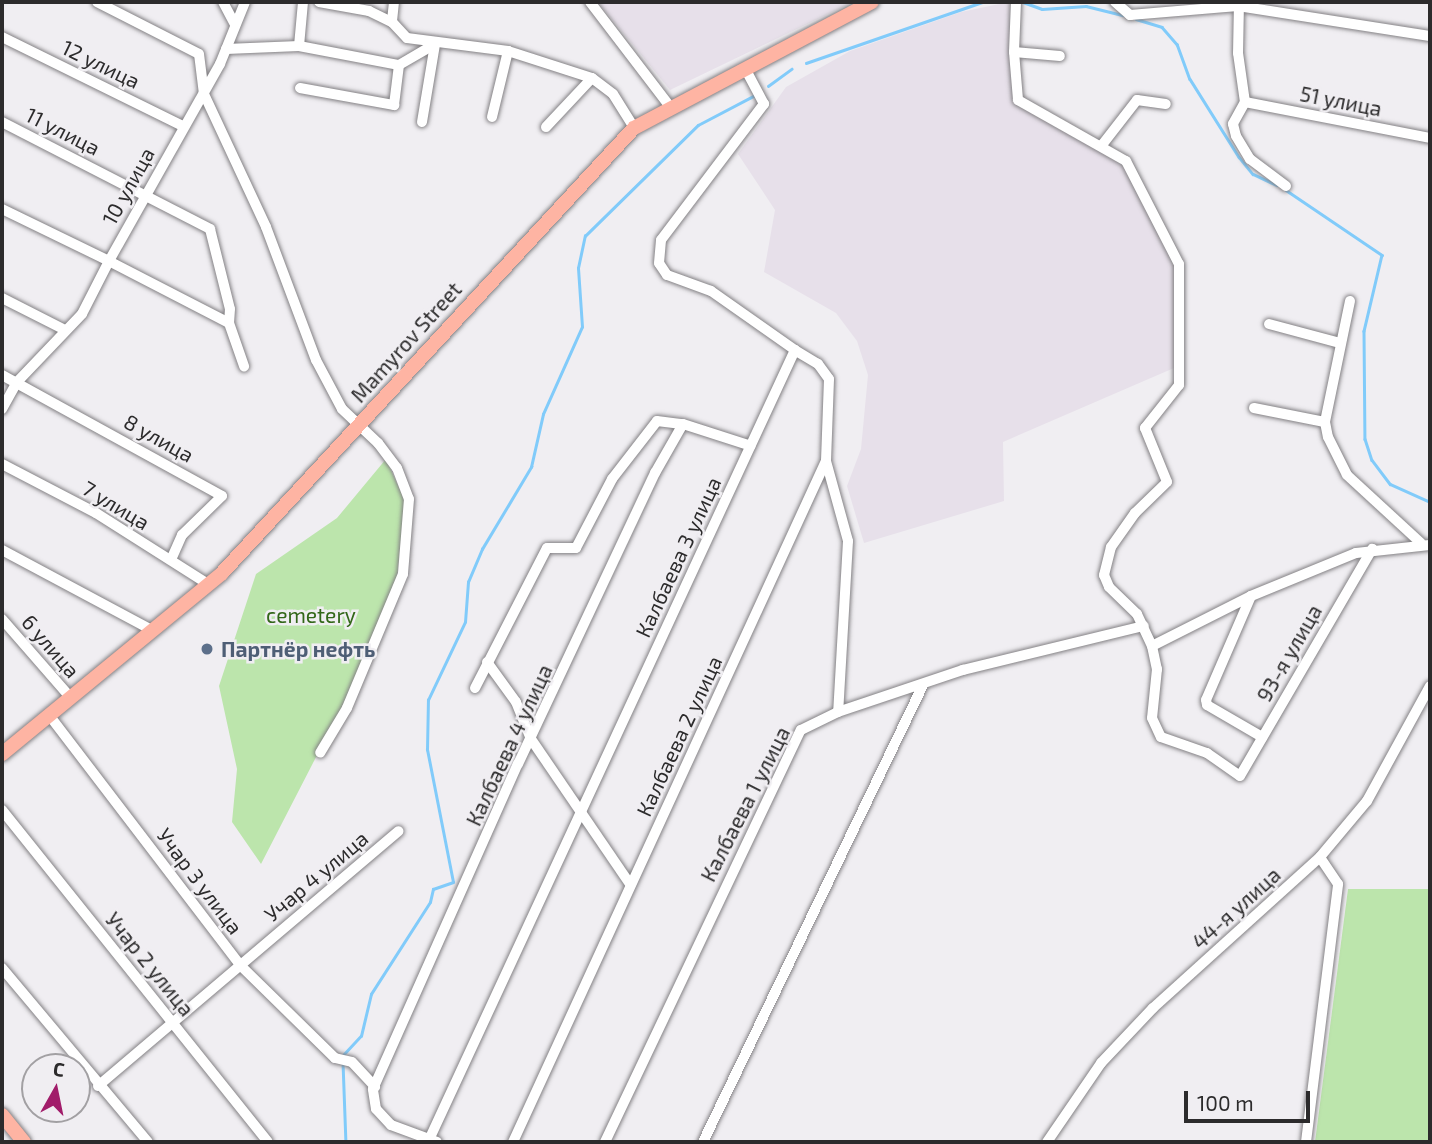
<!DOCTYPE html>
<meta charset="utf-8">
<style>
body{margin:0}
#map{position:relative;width:1432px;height:1144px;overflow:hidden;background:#f0eef2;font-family:"Exo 2",sans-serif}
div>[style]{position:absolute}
.built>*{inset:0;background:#e7e0ea}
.green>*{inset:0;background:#bce5ac}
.stream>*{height:2.5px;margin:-1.25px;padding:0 1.25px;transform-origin:1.25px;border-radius:1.25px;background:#81cbfa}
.roads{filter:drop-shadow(0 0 2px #838184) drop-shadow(0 0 2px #838184)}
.minor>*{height:10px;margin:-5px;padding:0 5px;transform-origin:5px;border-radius:5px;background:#fff}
.major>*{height:14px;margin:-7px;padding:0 7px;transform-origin:7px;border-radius:7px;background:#feb4a3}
.dots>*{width:19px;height:19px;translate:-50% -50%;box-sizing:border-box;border:4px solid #f0eef2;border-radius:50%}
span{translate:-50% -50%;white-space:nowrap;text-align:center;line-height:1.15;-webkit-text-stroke:5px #f0eef2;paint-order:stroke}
.street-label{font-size:21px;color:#2c2b2c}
.park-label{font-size:21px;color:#326718}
.service-label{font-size:21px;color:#4e5e75;font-weight:700}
.left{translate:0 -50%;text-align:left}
.frame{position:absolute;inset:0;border:4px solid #2c2b2c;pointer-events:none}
.north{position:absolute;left:21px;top:1053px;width:70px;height:70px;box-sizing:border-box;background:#f0eef2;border:2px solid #a2a0a3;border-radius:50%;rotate:9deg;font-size:19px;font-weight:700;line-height:28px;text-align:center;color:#2c2b2c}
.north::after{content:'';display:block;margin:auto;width:24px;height:32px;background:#a11c6a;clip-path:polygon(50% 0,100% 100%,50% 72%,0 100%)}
.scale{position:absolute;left:1184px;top:1091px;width:126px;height:32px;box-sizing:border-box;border:4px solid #2c2b2c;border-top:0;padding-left:9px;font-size:21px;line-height:24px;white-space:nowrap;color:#2c2b2c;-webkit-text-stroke:5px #f0eef2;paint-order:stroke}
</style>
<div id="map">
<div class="built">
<i style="clip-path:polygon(598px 2px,853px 2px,670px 90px)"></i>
<i style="clip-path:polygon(1009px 2px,1014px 101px,1122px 165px,1176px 252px,1174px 368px,1003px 442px,1004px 501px,864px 543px,847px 486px,861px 449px,868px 375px,857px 341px,836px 313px,764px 272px,775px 210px,738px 154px,786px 87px,850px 51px,961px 12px)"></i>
</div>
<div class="green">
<i style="clip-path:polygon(386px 459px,405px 501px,397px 579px,348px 695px,261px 864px,232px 822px,237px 769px,219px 686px,256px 574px,337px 518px)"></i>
<i style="clip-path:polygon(1348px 889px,1430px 889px,1430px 1142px,1315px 1142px)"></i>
</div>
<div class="stream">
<i style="left:1023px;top:2px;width:20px;rotate:20deg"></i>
<i style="left:1042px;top:9px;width:44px;rotate:-3.9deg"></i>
<i style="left:1086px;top:6px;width:38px;rotate:14deg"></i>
<i style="left:1136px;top:19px;width:27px;rotate:17deg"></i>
<i style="left:1162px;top:27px;width:23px;rotate:49deg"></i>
<i style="left:1177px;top:44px;width:37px;rotate:70deg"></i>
<i style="left:1190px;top:79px;width:92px;rotate:57.9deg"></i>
<i style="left:1239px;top:157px;width:22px;rotate:51deg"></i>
<i style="left:1253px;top:174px;width:26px;rotate:25deg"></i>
<i style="left:806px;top:63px;width:186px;rotate:-19.1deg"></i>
<i style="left:768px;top:86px;width:29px;rotate:-36deg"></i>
<i style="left:1286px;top:190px;width:116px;rotate:34.1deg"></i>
<i style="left:1382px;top:255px;width:78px;rotate:103.3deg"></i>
<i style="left:1364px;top:331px;width:108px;rotate:89.5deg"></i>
<i style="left:1365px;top:439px;width:22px;rotate:72deg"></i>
<i style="left:1372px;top:460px;width:30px;rotate:53deg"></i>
<i style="left:1390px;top:484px;width:44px;rotate:24.2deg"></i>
<i style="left:343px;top:1055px;width:26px;rotate:-47deg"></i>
<i style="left:361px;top:1036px;width:43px;rotate:-76.6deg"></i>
<i style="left:371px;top:994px;width:109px;rotate:-57.3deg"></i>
<i style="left:430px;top:902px;width:13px;rotate:-77deg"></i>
<i style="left:433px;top:889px;width:21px;rotate:-19deg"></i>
<i style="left:453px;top:882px;width:135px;rotate:-101.1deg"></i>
<i style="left:427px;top:750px;width:50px;rotate:-88.9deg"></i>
<i style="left:428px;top:700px;width:86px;rotate:-64.6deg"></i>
<i style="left:465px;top:622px;width:40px;rotate:-85.7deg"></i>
<i style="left:468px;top:582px;width:36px;rotate:-67deg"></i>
<i style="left:482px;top:549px;width:96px;rotate:-59.1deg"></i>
<i style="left:531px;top:467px;width:54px;rotate:-77.2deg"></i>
<i style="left:543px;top:414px;width:95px;rotate:-65.9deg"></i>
<i style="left:582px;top:327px;width:59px;rotate:-93.9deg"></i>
<i style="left:578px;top:268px;width:33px;rotate:-78deg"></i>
<i style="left:585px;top:236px;width:158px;rotate:-44.5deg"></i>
<i style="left:698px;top:125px;width:67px;rotate:-27.7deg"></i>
<i style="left:343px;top:1062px;width:80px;rotate:87.9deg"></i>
</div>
<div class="roads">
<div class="minor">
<i style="left:97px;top:2px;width:114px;rotate:27deg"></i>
<i style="left:199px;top:54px;width:40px;rotate:82.9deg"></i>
<i style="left:204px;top:94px;width:147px;rotate:65deg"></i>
<i style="left:266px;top:227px;width:142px;rotate:69.4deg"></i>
<i style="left:316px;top:360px;width:55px;rotate:62deg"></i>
<i style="left:342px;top:409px;width:50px;rotate:43.4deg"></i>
<i style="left:378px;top:443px;width:31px;rotate:53deg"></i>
<i style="left:397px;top:468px;width:33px;rotate:69deg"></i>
<i style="left:409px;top:499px;width:75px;rotate:94.6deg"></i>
<i style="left:403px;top:574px;width:145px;rotate:112.7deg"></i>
<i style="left:347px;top:708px;width:52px;rotate:121deg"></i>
<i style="left:223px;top:2px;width:24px;rotate:62deg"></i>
<i style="left:319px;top:2px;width:51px;rotate:10.2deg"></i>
<i style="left:369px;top:11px;width:25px;rotate:26deg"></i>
<i style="left:394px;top:2px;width:20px;rotate:96deg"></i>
<i style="left:392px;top:22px;width:22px;rotate:47deg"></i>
<i style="left:407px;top:38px;width:102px;rotate:7.3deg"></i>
<i style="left:508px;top:51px;width:88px;rotate:17.8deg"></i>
<i style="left:592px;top:78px;width:26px;rotate:37deg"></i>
<i style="left:613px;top:94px;width:40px;rotate:58deg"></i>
<i style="left:590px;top:2px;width:133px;rotate:52.6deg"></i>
<i style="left:1016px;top:2px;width:50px;rotate:92.3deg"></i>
<i style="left:1014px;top:52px;width:48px;rotate:85.2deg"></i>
<i style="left:1018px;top:100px;width:124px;rotate:29.5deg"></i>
<i style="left:1126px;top:161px;width:116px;rotate:62.8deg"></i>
<i style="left:1179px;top:264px;width:121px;rotate:90deg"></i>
<i style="left:1179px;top:385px;width:55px;rotate:128.3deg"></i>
<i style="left:1145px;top:428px;width:58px;rotate:67.8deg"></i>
<i style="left:1167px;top:482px;width:45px;rotate:135.9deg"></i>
<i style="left:1135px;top:513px;width:42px;rotate:125.2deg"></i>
<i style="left:1111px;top:547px;width:29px;rotate:104deg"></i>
<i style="left:1104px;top:575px;width:13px;rotate:67deg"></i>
<i style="left:1109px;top:587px;width:39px;rotate:44deg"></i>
<i style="left:1137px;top:614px;width:35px;rotate:65deg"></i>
<i style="left:1152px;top:646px;width:24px;rotate:78deg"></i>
<i style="left:1157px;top:669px;width:49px;rotate:95.8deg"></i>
<i style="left:1152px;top:718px;width:21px;rotate:65deg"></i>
<i style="left:1161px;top:737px;width:49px;rotate:19.2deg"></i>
<i style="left:1207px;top:753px;width:40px;rotate:34.9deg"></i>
<i style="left:1240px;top:776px;width:263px;rotate:-59.8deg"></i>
<i style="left:1115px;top:2px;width:20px;rotate:41deg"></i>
<i style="left:1130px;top:15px;width:108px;rotate:-4.8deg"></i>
<i style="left:1238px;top:6px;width:194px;rotate:8.9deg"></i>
<i style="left:1239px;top:2px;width:51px;rotate:91.1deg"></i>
<i style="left:1238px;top:53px;width:49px;rotate:81.9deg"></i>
<i style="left:1245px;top:102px;width:25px;rotate:119deg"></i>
<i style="left:1233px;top:124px;width:12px;rotate:76deg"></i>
<i style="left:1236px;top:136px;width:27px;rotate:59deg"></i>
<i style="left:1250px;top:159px;width:45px;rotate:36.9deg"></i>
<i style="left:2px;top:37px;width:202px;rotate:26.2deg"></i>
<i style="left:299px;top:46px;width:44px;rotate:-84.8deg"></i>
<i style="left:226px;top:49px;width:73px;rotate:-2.4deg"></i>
<i style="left:299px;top:46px;width:102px;rotate:10.8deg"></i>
<i style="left:399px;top:65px;width:42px;rotate:-30.3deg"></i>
<i style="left:1014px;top:52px;width:46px;rotate:5deg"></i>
<i style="left:300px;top:88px;width:96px;rotate:10.3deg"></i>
<i style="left:394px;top:105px;width:40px;rotate:-82.9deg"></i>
<i style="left:1245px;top:102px;width:188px;rotate:11deg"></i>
<i style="left:492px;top:117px;width:68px;rotate:-76.4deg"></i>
<i style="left:2px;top:122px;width:234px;rotate:27.2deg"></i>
<i style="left:210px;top:229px;width:82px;rotate:76deg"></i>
<i style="left:230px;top:309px;width:14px;rotate:94deg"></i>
<i style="left:229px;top:323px;width:135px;rotate:-152.7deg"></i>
<i style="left:109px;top:261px;width:59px;rotate:117deg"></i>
<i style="left:82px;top:314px;width:94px;rotate:133.7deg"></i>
<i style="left:17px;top:382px;width:31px;rotate:119deg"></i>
<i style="left:422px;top:122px;width:79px;rotate:-80.5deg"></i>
<i style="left:546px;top:127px;width:67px;rotate:-46.8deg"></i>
<i style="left:1102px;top:145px;width:57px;rotate:-52.1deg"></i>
<i style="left:1137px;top:100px;width:29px;rotate:8deg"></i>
<i style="left:2px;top:209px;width:119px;rotate:25.9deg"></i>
<i style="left:109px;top:261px;width:226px;rotate:-60.6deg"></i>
<i style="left:220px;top:64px;width:67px;rotate:-68deg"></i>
<i style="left:2px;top:298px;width:71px;rotate:26.9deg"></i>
<i style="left:1350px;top:301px;width:124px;rotate:101.7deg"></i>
<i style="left:1325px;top:422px;width:15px;rotate:79deg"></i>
<i style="left:1328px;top:437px;width:42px;rotate:63.4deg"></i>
<i style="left:1347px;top:475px;width:100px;rotate:42.6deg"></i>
<i style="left:229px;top:323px;width:46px;rotate:70.8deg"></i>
<i style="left:1269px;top:324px;width:73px;rotate:15deg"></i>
<i style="left:2px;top:375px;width:251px;rotate:28.8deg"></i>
<i style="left:222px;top:496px;width:56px;rotate:135.7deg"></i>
<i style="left:182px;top:535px;width:27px;rotate:114deg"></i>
<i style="left:1254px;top:408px;width:72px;rotate:11.2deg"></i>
<i style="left:826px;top:461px;width:83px;rotate:74.6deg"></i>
<i style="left:848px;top:541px;width:171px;rotate:93.3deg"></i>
<i style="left:2px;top:464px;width:106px;rotate:27.5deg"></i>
<i style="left:96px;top:513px;width:133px;rotate:32.4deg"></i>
<i style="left:2px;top:550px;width:170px;rotate:28.1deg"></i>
<i style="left:1251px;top:596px;width:113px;rotate:113.4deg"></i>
<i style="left:1206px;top:700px;width:5px;rotate:79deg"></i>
<i style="left:1207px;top:705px;width:64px;rotate:30.2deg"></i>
<i style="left:2px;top:619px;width:105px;rotate:48.9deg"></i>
<i style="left:1152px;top:646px;width:111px;rotate:-26.8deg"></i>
<i style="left:1251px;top:596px;width:113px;rotate:-22.3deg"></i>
<i style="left:1356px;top:553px;width:74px;rotate:-6.2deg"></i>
<i style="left:487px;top:662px;width:49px;rotate:54.1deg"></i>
<i style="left:516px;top:702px;width:40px;rotate:68deg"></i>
<i style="left:531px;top:739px;width:176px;rotate:55.7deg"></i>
<i style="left:475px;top:688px;width:157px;rotate:-62.8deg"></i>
<i style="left:547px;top:548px;width:29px"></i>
<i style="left:576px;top:548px;width:78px;rotate:-62.4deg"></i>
<i style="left:612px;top:479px;width:73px;rotate:-52.2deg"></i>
<i style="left:657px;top:421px;width:26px;rotate:7deg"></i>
<i style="left:683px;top:424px;width:71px;rotate:17.9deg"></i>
<i style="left:49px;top:715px;width:315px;rotate:52.6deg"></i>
<i style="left:240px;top:965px;width:133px;rotate:44.4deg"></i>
<i style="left:335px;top:1058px;width:17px;rotate:13deg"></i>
<i style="left:352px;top:1062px;width:34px;rotate:47deg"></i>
<i style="left:2px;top:810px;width:425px;rotate:51.3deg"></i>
<i style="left:2px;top:968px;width:227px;rotate:50deg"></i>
<i style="left:98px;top:1086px;width:394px;rotate:-40.3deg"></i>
<i style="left:428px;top:1142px;width:873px;rotate:-65.14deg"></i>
<i style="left:795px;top:350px;width:103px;rotate:-144.9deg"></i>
<i style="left:711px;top:291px;width:47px;rotate:-160deg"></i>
<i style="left:667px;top:275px;width:14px;rotate:-124deg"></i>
<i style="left:659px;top:263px;width:23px;rotate:-85deg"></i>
<i style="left:661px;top:240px;width:171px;rotate:-52.9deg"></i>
<i style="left:764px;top:104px;width:40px;rotate:-118deg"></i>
<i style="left:437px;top:1142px;width:49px;rotate:-159.7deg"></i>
<i style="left:391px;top:1125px;width:22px;rotate:-133deg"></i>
<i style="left:376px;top:1109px;width:20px;rotate:-99deg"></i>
<i style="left:373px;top:1089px;width:356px;rotate:-66deg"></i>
<i style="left:518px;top:764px;width:322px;rotate:-64.8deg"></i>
<i style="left:655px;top:473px;width:56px;rotate:-60.3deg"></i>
<i style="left:513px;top:1142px;width:749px;rotate:-65.32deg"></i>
<i style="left:826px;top:461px;width:82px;rotate:-87.9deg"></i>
<i style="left:829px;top:379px;width:19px;rotate:-126deg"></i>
<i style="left:818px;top:364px;width:27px;rotate:-149deg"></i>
<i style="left:605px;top:1142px;width:456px;rotate:-64.6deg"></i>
<i style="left:801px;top:730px;width:41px;rotate:-25.9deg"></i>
<i style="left:838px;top:712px;width:132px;rotate:-18.6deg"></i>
<i style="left:963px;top:670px;width:186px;rotate:-13.7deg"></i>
<i style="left:703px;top:1142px;width:507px;rotate:-64.29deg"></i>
<i style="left:1047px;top:1142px;width:96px;rotate:-55.6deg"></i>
<i style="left:1101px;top:1063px;width:76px;rotate:-46.6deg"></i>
<i style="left:1153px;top:1008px;width:225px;rotate:-42.1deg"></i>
<i style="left:1320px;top:857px;width:73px;rotate:-50deg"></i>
<i style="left:1367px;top:801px;width:131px;rotate:-61.3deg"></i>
<i style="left:1306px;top:1142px;width:260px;rotate:-82.9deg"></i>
<i style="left:1338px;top:884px;width:32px;rotate:-124deg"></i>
</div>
<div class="major">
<i style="left:2px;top:754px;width:285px;rotate:-39.4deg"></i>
<i style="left:222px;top:573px;width:606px;rotate:-47.21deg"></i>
<i style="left:634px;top:128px;width:269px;rotate:-27.9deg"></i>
<i style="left:2px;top:1115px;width:35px;rotate:51deg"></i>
</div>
</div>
<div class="dots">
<i style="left:207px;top:649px;background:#5c6f8a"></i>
</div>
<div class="street-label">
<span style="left:101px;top:64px;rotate:26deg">12 улица</span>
<span style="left:1341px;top:101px;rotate:11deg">51 улица</span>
<span style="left:63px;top:131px;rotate:27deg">11 улица</span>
<span style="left:128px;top:186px;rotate:-61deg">10 улица</span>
<span style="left:406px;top:342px;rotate:-48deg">Mamyrov Street</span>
<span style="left:159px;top:438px;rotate:29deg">8 улица</span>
<span style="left:116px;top:505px;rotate:31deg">7 улица</span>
<span style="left:678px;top:557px;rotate:-65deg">Калбаева 3 улица</span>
<span style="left:51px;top:646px;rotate:49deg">6 улица</span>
<span style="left:1289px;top:653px;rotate:-60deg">93-я улица</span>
<span style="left:679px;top:736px;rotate:-65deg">Калбаева 2 улица</span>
<span style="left:509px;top:745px;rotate:-65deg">Калбаева 4 улица</span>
<span style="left:745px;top:804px;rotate:-63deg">Калбаева 1 улица</span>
<span style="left:316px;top:876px;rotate:-40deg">Учар 4 улица</span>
<span style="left:200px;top:881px;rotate:53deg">Учар 3 улица</span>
<span style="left:1236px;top:908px;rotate:-42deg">44-я улица</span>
<span style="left:150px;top:964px;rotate:51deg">Учар 2 улица</span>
</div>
<div class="park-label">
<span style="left:311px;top:615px">cemetery</span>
</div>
<div class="service-label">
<span class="left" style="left:221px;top:649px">Партнёр нефть</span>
</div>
<div class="frame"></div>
<div class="north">С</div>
<div class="scale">100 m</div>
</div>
